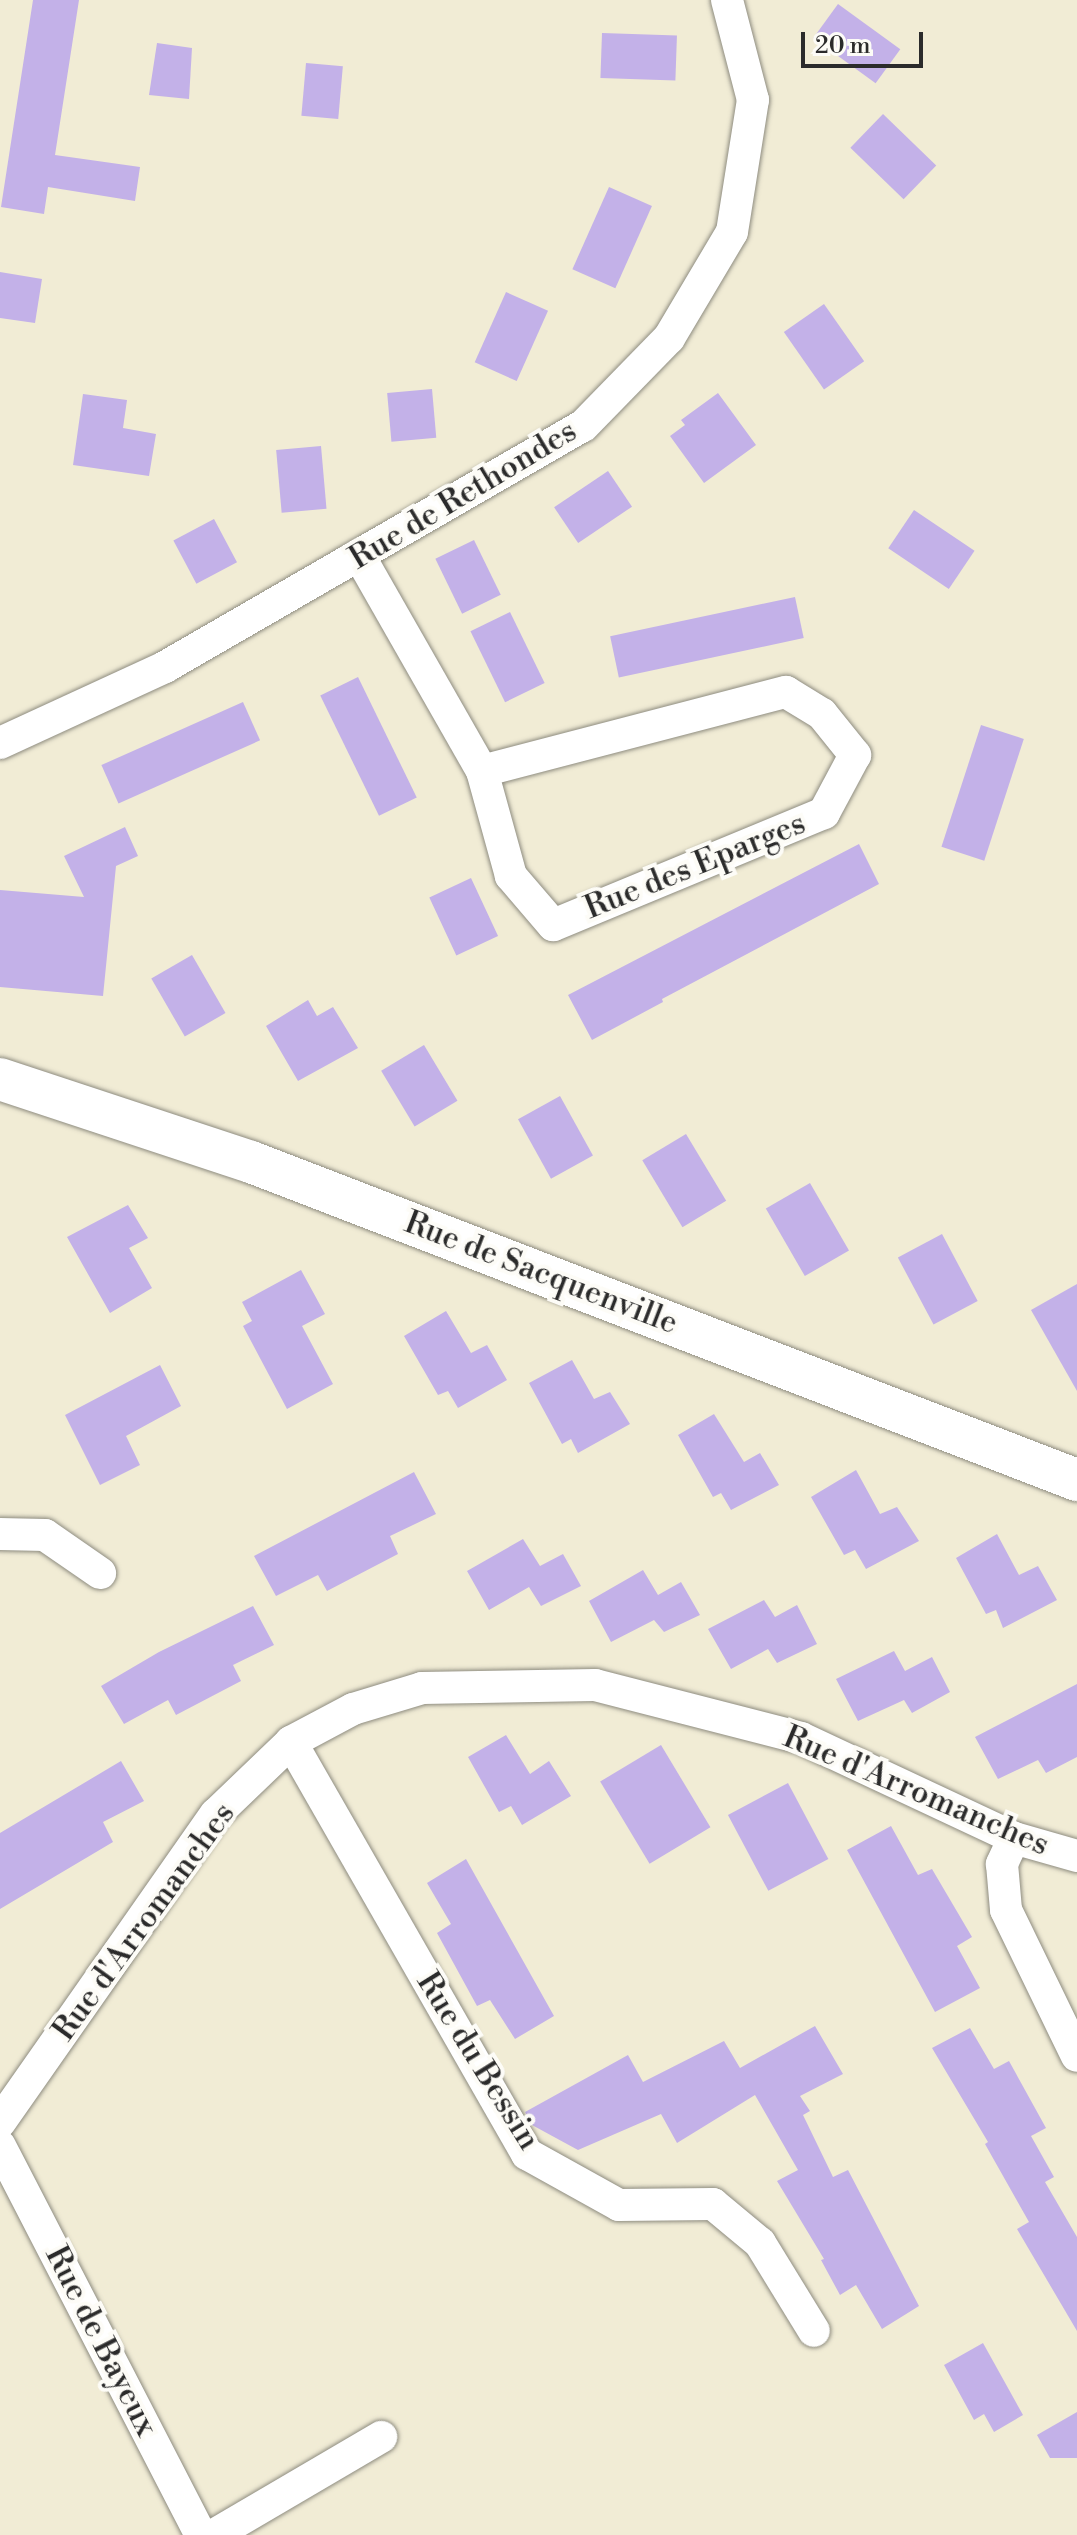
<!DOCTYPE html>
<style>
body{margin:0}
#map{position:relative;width:1077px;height:2535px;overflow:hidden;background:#f1ecd5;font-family:"Libre Bodoni",serif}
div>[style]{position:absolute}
.building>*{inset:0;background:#c3b1e8;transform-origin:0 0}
.roads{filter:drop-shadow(0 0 2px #8e8c80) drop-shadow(0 0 2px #8e8c80)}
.minor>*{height:32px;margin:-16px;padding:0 16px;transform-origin:16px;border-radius:16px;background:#fff}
.tertiary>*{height:42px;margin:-21px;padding:0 21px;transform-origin:21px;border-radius:21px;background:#fff}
span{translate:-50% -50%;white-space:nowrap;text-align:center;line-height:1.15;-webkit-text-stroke:8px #fdfcf7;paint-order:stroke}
.street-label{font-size:32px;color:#2b2b2b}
.scale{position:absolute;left:801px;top:32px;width:122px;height:36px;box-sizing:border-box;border:4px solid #2b2b2b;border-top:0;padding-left:10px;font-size:24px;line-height:28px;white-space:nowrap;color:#2b2b2b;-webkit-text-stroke:6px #fdfcf7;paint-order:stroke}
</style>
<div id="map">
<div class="building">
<i style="clip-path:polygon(33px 0,79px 0,55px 155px,140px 167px,135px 201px,48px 187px,44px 214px,1px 207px)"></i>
<i style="left:838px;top:4px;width:77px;height:42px;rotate:36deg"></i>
<i style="left:602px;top:33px;width:75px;height:45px;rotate:2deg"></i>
<i style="clip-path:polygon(157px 43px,192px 48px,189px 99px,149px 95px)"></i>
<i style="left:306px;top:63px;width:37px;height:53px;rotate:5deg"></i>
<i style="left:883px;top:114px;width:74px;height:47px;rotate:44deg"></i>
<i style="left:609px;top:187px;width:47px;height:90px;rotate:24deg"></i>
<i style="clip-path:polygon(0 272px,42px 279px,35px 323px,0 318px)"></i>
<i style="left:506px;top:292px;width:46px;height:77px;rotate:24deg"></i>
<i style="left:824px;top:304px;width:70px;height:49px;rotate:55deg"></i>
<i style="left:432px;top:389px;width:49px;height:45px;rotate:85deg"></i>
<i style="clip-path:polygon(718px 393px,756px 445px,704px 483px,670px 436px,685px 425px,681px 420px)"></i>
<i style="clip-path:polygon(83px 394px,127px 400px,123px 428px,156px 434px,149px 476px,73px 465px)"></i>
<i style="left:321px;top:446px;width:63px;height:45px;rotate:85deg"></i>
<i style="left:608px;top:471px;width:43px;height:65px;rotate:56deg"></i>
<i style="left:914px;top:510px;width:73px;height:46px;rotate:34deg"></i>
<i style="left:214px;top:519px;width:49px;height:46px;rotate:62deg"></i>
<i style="left:474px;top:540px;width:61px;height:43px;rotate:64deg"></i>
<i style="left:795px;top:597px;width:42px;height:189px;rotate:78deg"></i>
<i style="left:510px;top:612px;width:79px;height:44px;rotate:64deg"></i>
<i style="left:358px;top:677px;width:134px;height:42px;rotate:64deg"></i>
<i style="left:243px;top:702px;width:42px;height:155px;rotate:66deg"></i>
<i style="left:981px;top:725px;width:45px;height:128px;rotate:18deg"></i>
<i style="clip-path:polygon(125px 827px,138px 856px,116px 866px,103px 996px,0 987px,0 890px,84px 897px,64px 856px)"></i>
<i style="clip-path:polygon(859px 844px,879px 884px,662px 999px,663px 1002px,592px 1040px,568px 995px)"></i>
<i style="left:471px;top:878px;width:64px;height:46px;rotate:65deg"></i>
<i style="left:192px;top:955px;width:67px;height:47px;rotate:60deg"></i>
<i style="clip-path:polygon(308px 1000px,317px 1016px,333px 1007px,358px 1048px,298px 1081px,266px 1026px)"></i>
<i style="left:424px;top:1045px;width:65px;height:50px;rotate:59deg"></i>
<i style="left:560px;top:1096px;width:68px;height:48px;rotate:61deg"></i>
<i style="left:686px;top:1134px;width:78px;height:51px;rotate:59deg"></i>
<i style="left:810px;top:1183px;width:78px;height:51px;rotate:60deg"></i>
<i style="clip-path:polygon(128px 1205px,148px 1238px,129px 1248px,152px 1288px,110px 1313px,67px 1237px)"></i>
<i style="left:942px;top:1234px;width:76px;height:50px;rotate:62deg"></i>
<i style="clip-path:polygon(301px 1270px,325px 1314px,302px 1326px,333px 1384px,287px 1409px,243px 1326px,252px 1321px,242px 1302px)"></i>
<i style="clip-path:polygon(1077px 1284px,1077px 1391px,1031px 1310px)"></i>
<i style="clip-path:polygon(446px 1311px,471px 1353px,487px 1345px,507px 1380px,458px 1408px,448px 1391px,438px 1395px,404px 1336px)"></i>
<i style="clip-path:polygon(572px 1360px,594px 1399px,610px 1392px,630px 1424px,578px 1453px,571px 1439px,562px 1444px,529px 1383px)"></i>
<i style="clip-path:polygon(160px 1365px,181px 1406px,126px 1436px,140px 1465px,100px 1485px,65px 1415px)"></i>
<i style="clip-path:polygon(714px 1414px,744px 1462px,760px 1453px,779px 1485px,731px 1510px,721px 1493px,713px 1497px,678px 1435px)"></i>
<i style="clip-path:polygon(856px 1470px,880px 1514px,897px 1507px,919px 1541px,866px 1569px,855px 1550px,844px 1555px,811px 1497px)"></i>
<i style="clip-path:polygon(414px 1472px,436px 1514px,390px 1536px,398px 1554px,327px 1591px,318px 1575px,276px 1596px,254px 1556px)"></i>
<i style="clip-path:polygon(997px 1534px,1019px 1575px,1038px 1566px,1057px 1600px,1003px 1628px,996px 1610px,986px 1614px,956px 1558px)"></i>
<i style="clip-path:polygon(523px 1539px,540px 1566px,563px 1554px,581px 1586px,541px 1606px,529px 1587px,489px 1610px,467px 1571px)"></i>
<i style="clip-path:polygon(643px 1570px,658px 1595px,681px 1582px,700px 1615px,664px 1632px,654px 1620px,611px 1642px,589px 1601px)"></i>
<i style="clip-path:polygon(764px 1600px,775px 1617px,797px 1605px,817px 1644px,777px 1663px,768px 1649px,731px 1669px,708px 1629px)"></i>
<i style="clip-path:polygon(253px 1606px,274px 1645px,233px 1665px,241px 1681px,176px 1715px,168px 1700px,124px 1724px,101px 1686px,159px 1652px)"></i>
<i style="clip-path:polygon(894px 1651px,905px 1671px,932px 1657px,950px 1692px,912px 1713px,904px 1700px,858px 1721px,836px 1679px)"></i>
<i style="clip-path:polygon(1077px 1684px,1077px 1757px,1046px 1773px,1038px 1760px,998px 1779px,975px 1737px)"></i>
<i style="clip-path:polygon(506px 1735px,530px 1774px,549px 1761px,571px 1796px,522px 1825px,511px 1806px,499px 1812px,468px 1757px)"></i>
<i style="left:661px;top:1745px;width:96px;height:71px;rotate:59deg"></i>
<i style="clip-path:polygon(121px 1761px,144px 1801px,103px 1822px,113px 1842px,0 1909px,0 1833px)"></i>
<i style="left:788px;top:1783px;width:86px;height:68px;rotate:62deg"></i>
<i style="clip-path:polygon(891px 1826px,918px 1875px,932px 1869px,972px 1937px,957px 1946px,980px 1988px,935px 2012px,847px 1850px)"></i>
<i style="clip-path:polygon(466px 1859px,554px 2016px,515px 2039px,490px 2000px,477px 2006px,437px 1933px,451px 1924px,427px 1883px)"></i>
<i style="clip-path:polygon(815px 2026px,843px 2074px,800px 2096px,810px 2111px,803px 2115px,833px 2177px,848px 2170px,919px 2306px,882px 2329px,856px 2285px,840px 2295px,821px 2260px,824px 2259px,777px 2181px,798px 2170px,755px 2095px,677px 2143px,661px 2114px,578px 2150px,532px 2125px,525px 2112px,628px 2055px,643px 2082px,724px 2041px,740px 2068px)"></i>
<i style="clip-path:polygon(970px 2028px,994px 2069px,1009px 2061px,1046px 2128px,1031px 2136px,1054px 2177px,1045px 2182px,1077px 2237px,1077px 2331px,1017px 2229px,1029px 2222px,985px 2144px,988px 2142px,932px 2048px)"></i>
<i style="clip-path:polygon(983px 2343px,1023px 2415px,994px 2432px,984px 2414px,974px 2420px,944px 2365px)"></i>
<i style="clip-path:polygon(1077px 2412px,1077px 2458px,1050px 2458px,1037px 2435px)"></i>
</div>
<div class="roads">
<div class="minor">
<i style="left:360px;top:557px;width:246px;rotate:60.3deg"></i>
<i style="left:482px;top:771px;width:314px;rotate:-14.6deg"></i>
<i style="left:786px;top:692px;width:42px;rotate:31.4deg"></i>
<i style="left:822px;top:714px;width:53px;rotate:51.2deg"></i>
<i style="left:855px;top:755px;width:66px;rotate:118.1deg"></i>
<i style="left:824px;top:813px;width:293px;rotate:157.5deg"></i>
<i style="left:553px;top:925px;width:65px;rotate:-130.6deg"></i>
<i style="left:511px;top:876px;width:109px;rotate:-105.4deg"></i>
<i style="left:0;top:743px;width:182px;rotate:-24.7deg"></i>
<i style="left:165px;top:667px;width:482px;rotate:-30deg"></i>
<i style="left:583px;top:426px;width:123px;rotate:-45.7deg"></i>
<i style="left:669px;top:338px;width:123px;rotate:-59.3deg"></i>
<i style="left:732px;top:232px;width:134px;rotate:-81deg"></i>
<i style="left:753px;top:100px;width:103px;rotate:-104.6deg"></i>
<i style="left:0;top:1534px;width:45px;rotate:1.3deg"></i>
<i style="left:45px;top:1535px;width:67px;rotate:34.6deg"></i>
<i style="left:291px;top:1742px;width:475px;rotate:60.2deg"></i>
<i style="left:527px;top:2154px;width:105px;rotate:29deg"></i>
<i style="left:619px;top:2205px;width:94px;rotate:-0.6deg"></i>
<i style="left:713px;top:2204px;width:61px;rotate:39.7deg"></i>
<i style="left:760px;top:2243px;width:103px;rotate:58.5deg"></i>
<i style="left:1014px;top:1838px;width:29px;rotate:115deg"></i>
<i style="left:1002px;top:1864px;width:46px;rotate:85deg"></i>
<i style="left:1006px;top:1910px;width:162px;rotate:64.1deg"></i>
<i style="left:0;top:2122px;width:376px;rotate:-55deg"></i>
<i style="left:216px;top:1814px;width:104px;rotate:-43.8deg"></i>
<i style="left:291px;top:1742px;width:70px;rotate:-28deg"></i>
<i style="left:353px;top:1709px;width:72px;rotate:-16.9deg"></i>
<i style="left:422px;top:1688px;width:173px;rotate:-1deg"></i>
<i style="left:595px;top:1685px;width:213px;rotate:14.4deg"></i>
<i style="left:801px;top:1738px;width:235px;rotate:25.1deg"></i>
<i style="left:1014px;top:1838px;width:66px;rotate:15.9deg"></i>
<i style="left:0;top:2146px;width:438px;rotate:62.7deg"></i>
<i style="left:214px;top:2535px;width:194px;rotate:-30.4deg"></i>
</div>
<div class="tertiary">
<i style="left:0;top:1079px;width:264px;rotate:18.3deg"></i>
<i style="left:251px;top:1162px;width:885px;rotate:21.06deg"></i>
</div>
</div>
<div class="street-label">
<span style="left:463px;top:495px;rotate:-31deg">Rue de Rethondes</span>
<span style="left:695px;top:866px;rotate:-22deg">Rue des Eparges</span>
<span style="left:541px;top:1273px;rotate:21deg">Rue de Sacquenville</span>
<span style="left:916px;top:1791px;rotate:23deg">Rue d'Arromanches</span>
<span style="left:144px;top:1922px;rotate:-54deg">Rue d'Arromanches</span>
<span style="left:478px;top:2061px;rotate:58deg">Rue du Bessin</span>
<span style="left:101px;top:2341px;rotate:63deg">Rue de Bayeux</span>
</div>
<div class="scale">20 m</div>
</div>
